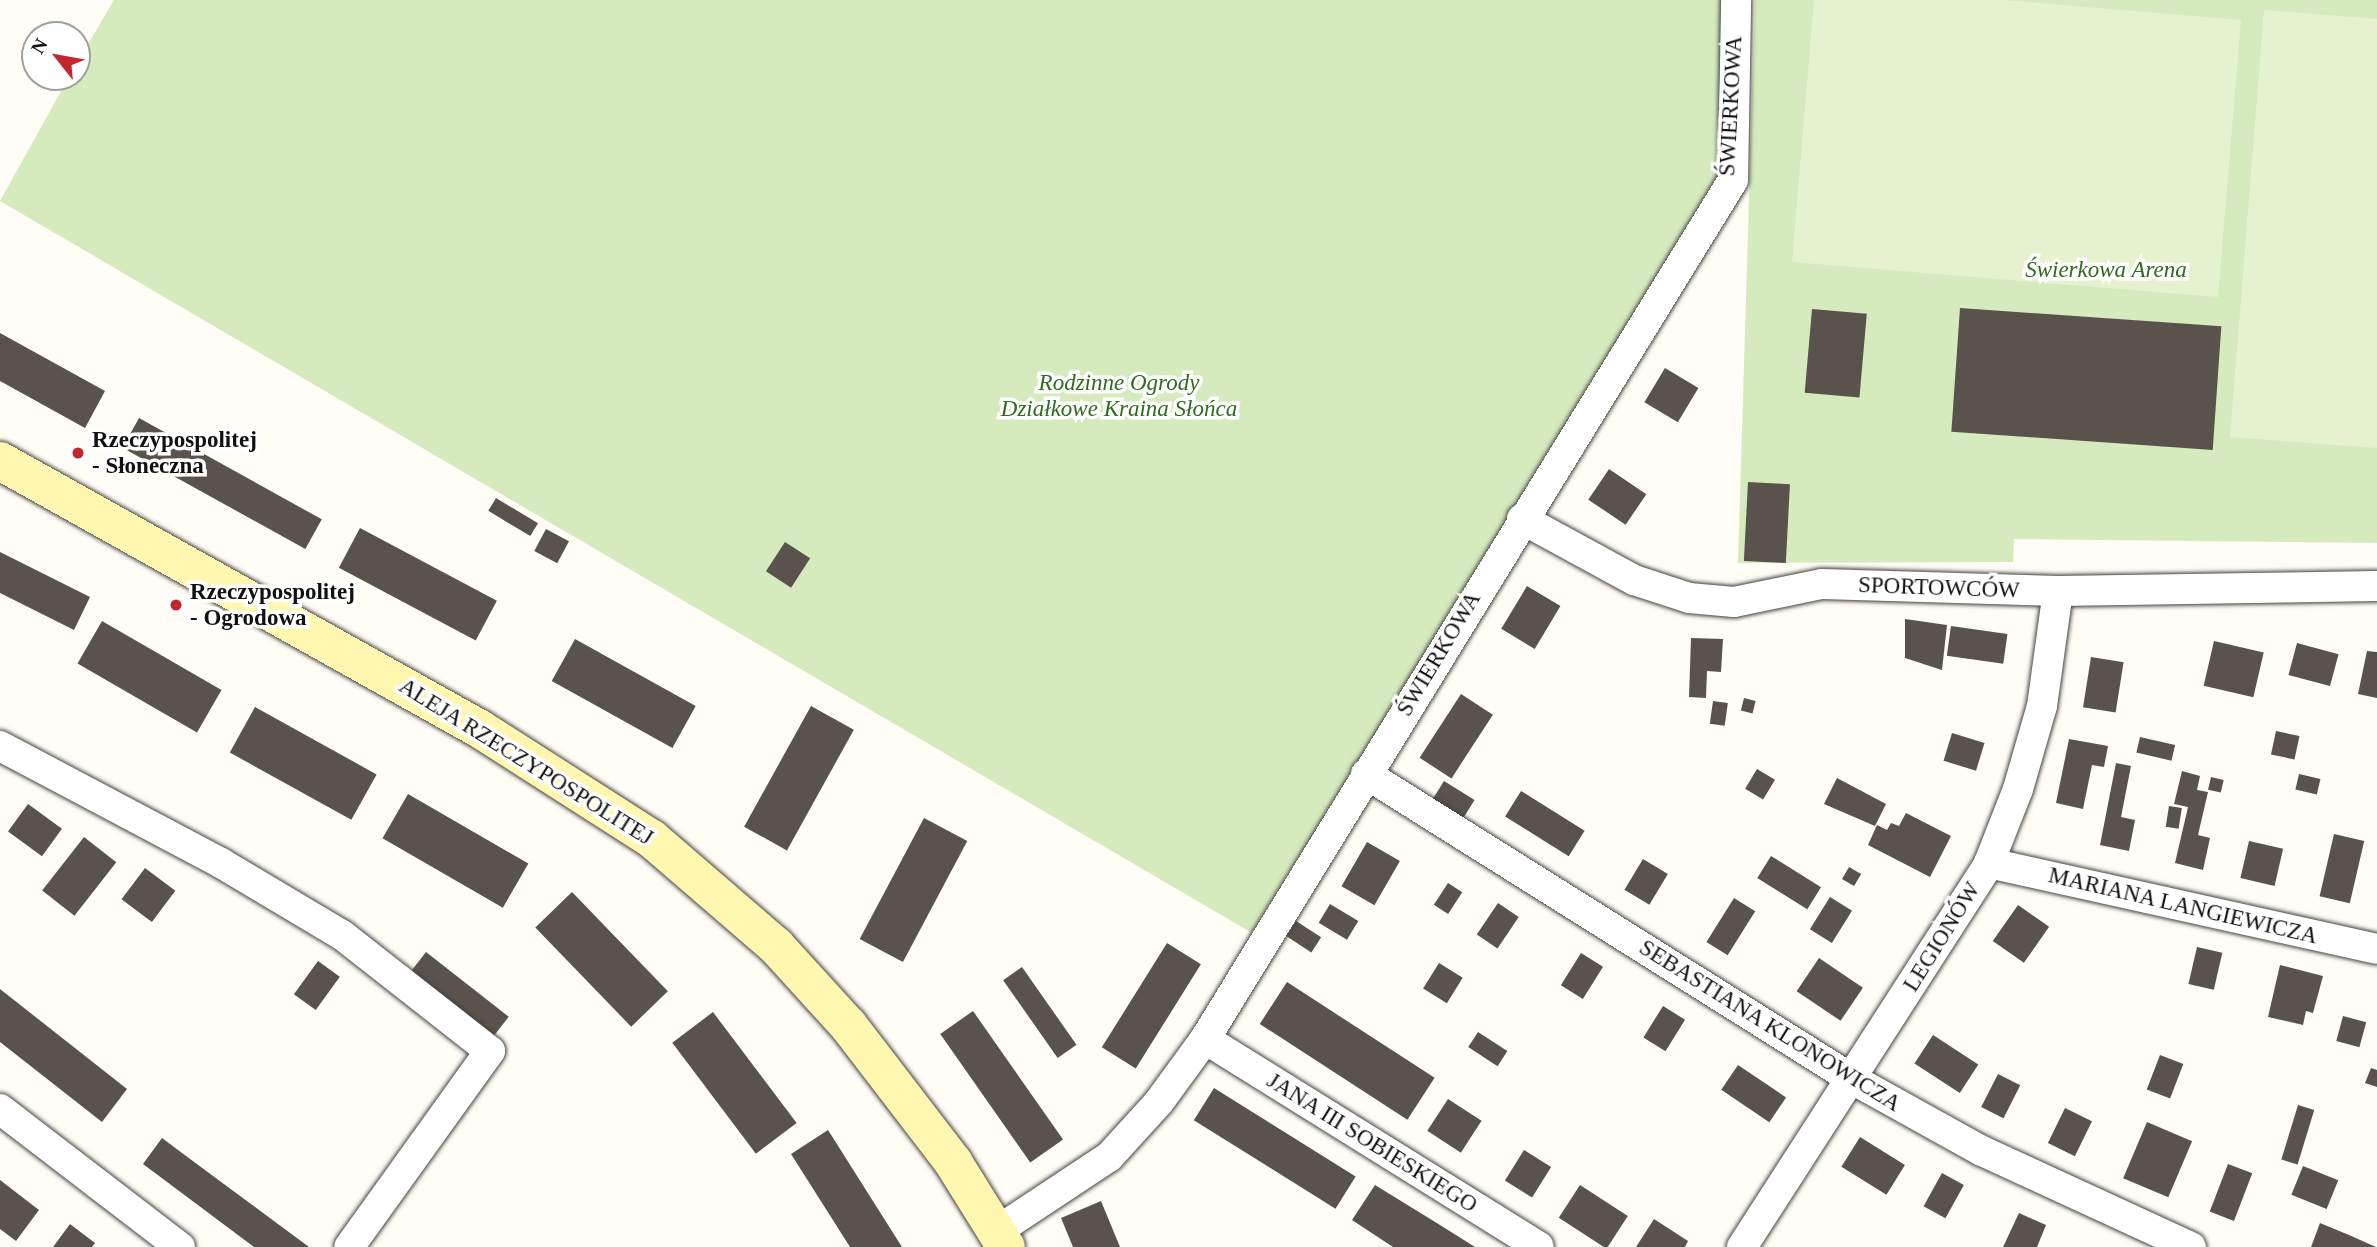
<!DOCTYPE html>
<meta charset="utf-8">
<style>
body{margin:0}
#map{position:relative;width:2377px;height:1247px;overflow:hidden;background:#fffdf5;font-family:"Times New Roman",serif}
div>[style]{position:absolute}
.green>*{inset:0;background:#d5ebbd}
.pitch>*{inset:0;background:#e6f2cf}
.building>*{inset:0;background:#5a524d;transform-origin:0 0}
.roads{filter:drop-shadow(0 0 2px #444) drop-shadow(0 0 2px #444)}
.street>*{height:30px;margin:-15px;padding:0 15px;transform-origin:15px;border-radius:15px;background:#fff}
.secondary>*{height:38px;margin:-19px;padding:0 19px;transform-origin:19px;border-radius:19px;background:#fff6b0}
.dots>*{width:19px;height:19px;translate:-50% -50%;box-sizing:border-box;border:4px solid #fff;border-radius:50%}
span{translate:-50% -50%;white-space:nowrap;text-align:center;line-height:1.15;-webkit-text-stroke:7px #fff;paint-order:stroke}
.street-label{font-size:23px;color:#111}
.park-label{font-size:23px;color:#2f6b1f;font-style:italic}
.poi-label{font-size:23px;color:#111;font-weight:700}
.left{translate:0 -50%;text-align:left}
.north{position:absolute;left:21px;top:21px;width:70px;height:70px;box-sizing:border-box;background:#fff;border:2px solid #a0a0a0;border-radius:50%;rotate:301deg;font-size:19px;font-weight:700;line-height:28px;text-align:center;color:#111}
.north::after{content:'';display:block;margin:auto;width:24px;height:32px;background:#c4262e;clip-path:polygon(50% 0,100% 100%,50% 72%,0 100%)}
</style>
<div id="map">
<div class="green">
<i style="clip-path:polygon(114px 0,1724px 0,1722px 177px,1252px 933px,0 201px,69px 77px,77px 77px,77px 63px)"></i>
<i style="clip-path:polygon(1755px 0,2377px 0,2377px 543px,2014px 539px,2013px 562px,1738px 563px)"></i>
</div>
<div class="pitch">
<i style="clip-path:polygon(1814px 0,2003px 0,2241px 20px,2218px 297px,1792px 262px)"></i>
<i style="clip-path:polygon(2264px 10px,2377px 19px,2377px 448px,2230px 437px)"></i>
</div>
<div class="building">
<i style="left:1960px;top:308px;width:262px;height:124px;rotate:4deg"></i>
<i style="left:1812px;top:309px;width:55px;height:84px;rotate:5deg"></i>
<i style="clip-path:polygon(0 333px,105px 391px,85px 428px,0 381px)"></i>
<i style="left:1665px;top:368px;width:39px;height:40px;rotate:31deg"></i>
<i style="left:139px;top:418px;width:209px;height:34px;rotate:29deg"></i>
<i style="left:1609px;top:469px;width:45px;height:37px;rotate:34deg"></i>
<i style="left:1748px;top:482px;width:42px;height:79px;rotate:3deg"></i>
<i style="left:496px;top:498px;width:49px;height:15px;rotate:31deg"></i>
<i style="left:360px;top:528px;width:155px;height:45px;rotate:28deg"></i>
<i style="left:546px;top:529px;width:26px;height:25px;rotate:28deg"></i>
<i style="left:785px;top:542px;width:30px;height:35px;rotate:33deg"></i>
<i style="clip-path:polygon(0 552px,90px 597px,74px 630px,0 593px)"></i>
<i style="left:1527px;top:586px;width:39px;height:50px;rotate:31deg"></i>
<i style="clip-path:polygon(1905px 619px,1947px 625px,1942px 670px,1905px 658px)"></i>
<i style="left:102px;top:621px;width:138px;height:49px;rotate:30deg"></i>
<i style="left:1951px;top:626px;width:57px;height:30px;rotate:8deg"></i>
<i style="clip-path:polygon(1691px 638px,1723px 639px,1721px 672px,1707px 671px,1706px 698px,1689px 697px)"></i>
<i style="left:575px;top:639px;width:138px;height:48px;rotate:29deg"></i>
<i style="left:2214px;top:641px;width:51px;height:46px;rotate:13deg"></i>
<i style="left:2297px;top:643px;width:43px;height:33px;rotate:15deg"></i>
<i style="clip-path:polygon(2367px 651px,2377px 652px,2377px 698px,2358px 694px)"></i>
<i style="left:2091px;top:657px;width:33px;height:51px;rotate:9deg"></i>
<i style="left:1461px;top:694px;width:38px;height:76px;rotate:33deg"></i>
<i style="left:1744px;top:698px;width:12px;height:13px;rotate:14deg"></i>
<i style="left:1713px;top:701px;width:15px;height:23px;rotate:8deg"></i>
<i style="left:811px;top:706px;width:49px;height:138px;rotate:29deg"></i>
<i style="left:255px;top:707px;width:139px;height:52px;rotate:29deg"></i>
<i style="left:2276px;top:731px;width:24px;height:24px;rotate:12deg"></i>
<i style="left:1952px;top:733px;width:34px;height:29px;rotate:17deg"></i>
<i style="left:2140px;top:737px;width:36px;height:16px;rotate:13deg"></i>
<i style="clip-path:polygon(2069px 739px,2108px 746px,2104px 767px,2092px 765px,2083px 809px,2056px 803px)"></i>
<i style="clip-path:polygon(2116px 763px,2131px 766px,2121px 817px,2135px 820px,2129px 851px,2100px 845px)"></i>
<i style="left:1757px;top:769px;width:21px;height:23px;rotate:31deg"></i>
<i style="clip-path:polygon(2182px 771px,2200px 776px,2197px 790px,2208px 792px,2198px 835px,2210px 838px,2203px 870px,2175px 863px,2188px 807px,2174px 804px)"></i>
<i style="left:2299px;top:774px;width:22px;height:16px;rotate:13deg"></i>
<i style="left:2211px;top:777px;width:13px;height:13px;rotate:13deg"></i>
<i style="clip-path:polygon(1837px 778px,1886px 804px,1875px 826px,1824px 804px)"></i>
<i style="left:1444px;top:781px;width:36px;height:25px;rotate:32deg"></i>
<i style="left:1521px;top:791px;width:75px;height:30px;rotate:32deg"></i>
<i style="left:408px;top:794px;width:139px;height:51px;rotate:30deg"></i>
<i style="left:28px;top:804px;width:42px;height:34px;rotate:36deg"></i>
<i style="left:2169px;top:806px;width:13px;height:21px;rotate:9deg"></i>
<i style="clip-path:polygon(1906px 813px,1951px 836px,1930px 877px,1868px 845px,1877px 825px,1887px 830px,1891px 823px,1899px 826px)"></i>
<i style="left:924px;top:818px;width:49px;height:137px;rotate:28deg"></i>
<i style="left:2334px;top:834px;width:31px;height:64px;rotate:13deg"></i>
<i style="left:84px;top:837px;width:41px;height:68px;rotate:38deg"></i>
<i style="left:2249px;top:841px;width:35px;height:38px;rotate:13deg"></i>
<i style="left:1367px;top:842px;width:38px;height:51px;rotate:30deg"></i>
<i style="left:1771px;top:856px;width:59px;height:26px;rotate:32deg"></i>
<i style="left:1643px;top:859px;width:29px;height:36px;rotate:31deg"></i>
<i style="left:1849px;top:867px;width:14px;height:14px;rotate:30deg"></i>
<i style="left:145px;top:868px;width:38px;height:39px;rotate:37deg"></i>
<i style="left:1448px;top:883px;width:17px;height:26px;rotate:33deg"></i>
<i style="left:572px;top:892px;width:138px;height:51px;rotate:46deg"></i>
<i style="left:1830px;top:897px;width:26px;height:38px;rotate:32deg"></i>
<i style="left:1734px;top:898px;width:25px;height:52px;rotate:32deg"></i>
<i style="left:1498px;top:903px;width:25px;height:38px;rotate:34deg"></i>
<i style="left:1330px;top:904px;width:33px;height:22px;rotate:31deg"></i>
<i style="left:2018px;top:905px;width:38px;height:44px;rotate:35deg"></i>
<i style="left:1296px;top:921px;width:30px;height:18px;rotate:33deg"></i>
<i style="left:1167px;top:943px;width:40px;height:123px;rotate:32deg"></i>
<i style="left:2197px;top:947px;width:26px;height:38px;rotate:13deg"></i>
<i style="left:426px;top:952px;width:105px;height:26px;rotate:38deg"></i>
<i style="left:1581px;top:953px;width:26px;height:38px;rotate:32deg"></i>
<i style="left:1819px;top:958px;width:53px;height:40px;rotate:34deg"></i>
<i style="left:318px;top:961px;width:27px;height:41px;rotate:36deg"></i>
<i style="left:1439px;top:963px;width:28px;height:30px;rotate:32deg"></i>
<i style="clip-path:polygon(2280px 965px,2323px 976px,2313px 1013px,2306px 1011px,2303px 1025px,2268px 1017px)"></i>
<i style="left:1022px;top:967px;width:95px;height:23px;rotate:55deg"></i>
<i style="left:1287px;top:982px;width:176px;height:50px;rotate:33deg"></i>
<i style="clip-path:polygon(0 989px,127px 1089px,102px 1122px,0 1042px)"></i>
<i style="left:1663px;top:1006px;width:26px;height:37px;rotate:32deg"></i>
<i style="left:973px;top:1011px;width:157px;height:40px;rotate:55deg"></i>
<i style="left:713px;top:1012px;width:139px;height:51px;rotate:53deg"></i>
<i style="left:2343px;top:1016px;width:24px;height:26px;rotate:15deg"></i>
<i style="left:1478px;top:1032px;width:35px;height:18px;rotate:33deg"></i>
<i style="left:1933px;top:1035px;width:54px;height:34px;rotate:33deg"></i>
<i style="left:2160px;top:1055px;width:25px;height:37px;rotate:21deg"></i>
<i style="left:1738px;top:1065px;width:58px;height:30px;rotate:34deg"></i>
<i style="clip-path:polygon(2371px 1068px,2377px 1070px,2377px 1087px,2365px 1083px)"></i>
<i style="left:1998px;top:1074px;width:25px;height:37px;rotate:27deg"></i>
<i style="left:1214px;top:1088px;width:167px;height:38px;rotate:32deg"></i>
<i style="left:1448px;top:1099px;width:40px;height:38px;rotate:33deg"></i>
<i style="left:2298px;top:1105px;width:17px;height:57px;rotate:17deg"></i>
<i style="left:2065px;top:1108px;width:30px;height:39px;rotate:26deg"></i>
<i style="left:2147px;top:1122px;width:49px;height:61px;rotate:23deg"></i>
<i style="clip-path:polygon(828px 1130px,902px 1247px,850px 1247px,791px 1154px)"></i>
<i style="left:1860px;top:1137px;width:53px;height:35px;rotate:32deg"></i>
<i style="clip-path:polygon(162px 1138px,182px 1153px,309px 1247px,254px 1247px,143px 1164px)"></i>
<i style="left:1524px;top:1150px;width:32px;height:36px;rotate:32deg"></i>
<i style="left:2228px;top:1164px;width:26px;height:51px;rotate:21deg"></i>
<i style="left:2303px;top:1166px;width:38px;height:31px;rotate:22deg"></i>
<i style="left:1942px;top:1173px;width:25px;height:38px;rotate:29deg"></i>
<i style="clip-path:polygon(0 1180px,39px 1210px,16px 1241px,0 1229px)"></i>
<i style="clip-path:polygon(1375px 1185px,1440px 1225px,1475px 1247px,1393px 1247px,1352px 1220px)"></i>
<i style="left:1580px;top:1185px;width:57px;height:39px;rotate:33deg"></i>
<i style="clip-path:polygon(1101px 1201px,1120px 1247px,1073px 1247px,1061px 1218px)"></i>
<i style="clip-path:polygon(2019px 1213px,2046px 1225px,2037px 1247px,2003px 1247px)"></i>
<i style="clip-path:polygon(1654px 1219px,1688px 1241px,1685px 1247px,1636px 1247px)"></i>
<i style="clip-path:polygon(2320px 1223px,2349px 1235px,2376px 1247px,2311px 1247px)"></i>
<i style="clip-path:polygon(70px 1224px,95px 1243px,92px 1247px,53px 1247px)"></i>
</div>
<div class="roads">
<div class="street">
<i style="left:1522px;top:519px;width:128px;rotate:28.6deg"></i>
<i style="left:1634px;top:580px;width:58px;rotate:18.1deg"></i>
<i style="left:1689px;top:598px;width:45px;rotate:5.1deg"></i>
<i style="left:1734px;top:602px;width:90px;rotate:-11.6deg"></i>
<i style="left:1822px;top:584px;width:236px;rotate:1.7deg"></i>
<i style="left:2058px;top:591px;width:319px;rotate:-0.9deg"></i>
<i style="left:0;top:746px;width:250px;rotate:27.9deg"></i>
<i style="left:221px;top:863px;width:141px;rotate:30.8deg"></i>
<i style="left:342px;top:935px;width:188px;rotate:38.1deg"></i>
<i style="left:490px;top:1051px;width:241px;rotate:125.7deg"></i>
<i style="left:1366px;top:774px;width:574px;rotate:32.11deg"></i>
<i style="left:1852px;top:1079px;width:149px;rotate:29deg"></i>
<i style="left:1982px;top:1151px;width:230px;rotate:24.7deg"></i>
<i style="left:1989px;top:863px;width:397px;rotate:12.5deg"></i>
<i style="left:1205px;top:1039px;width:393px;rotate:31.9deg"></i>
<i style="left:0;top:1109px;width:227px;rotate:37.5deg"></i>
<i style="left:997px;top:1231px;width:134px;rotate:-33.5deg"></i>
<i style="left:1109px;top:1157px;width:74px;rotate:-47.7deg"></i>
<i style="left:1159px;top:1102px;width:78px;rotate:-53.9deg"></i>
<i style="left:1205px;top:1039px;width:1008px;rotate:-58.42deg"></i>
<i style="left:1733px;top:180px;width:180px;rotate:-89deg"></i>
<i style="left:1742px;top:1247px;width:457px;rotate:-57.2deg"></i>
<i style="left:1989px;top:863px;width:79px;rotate:-68.6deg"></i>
<i style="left:2018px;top:789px;width:86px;rotate:-73.9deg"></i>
<i style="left:2042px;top:706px;width:116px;rotate:-82.1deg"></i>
</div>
<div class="secondary">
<i style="left:0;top:461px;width:550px;rotate:29.18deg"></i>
<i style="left:480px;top:729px;width:204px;rotate:32.6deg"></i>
<i style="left:652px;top:839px;width:164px;rotate:40.8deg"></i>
<i style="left:776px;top:946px;width:107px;rotate:47.7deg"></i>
<i style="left:848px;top:1025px;width:173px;rotate:52.5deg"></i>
<i style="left:953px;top:1162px;width:100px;rotate:58.1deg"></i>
</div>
</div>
<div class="dots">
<i style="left:78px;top:453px;background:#c4262e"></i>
<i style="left:176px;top:605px;background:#c4262e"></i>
</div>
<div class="street-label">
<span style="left:1731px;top:106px;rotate:-87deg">ŚWIERKOWA</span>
<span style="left:1939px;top:588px;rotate:2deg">SPORTOWCÓW</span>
<span style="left:1439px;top:654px;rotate:-59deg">ŚWIERKOWA</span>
<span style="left:526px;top:762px;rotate:32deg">ALEJA RZECZYPOSPOLITEJ</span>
<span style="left:2183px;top:906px;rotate:13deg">MARIANA LANGIEWICZA</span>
<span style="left:1942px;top:937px;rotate:-58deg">LEGIONÓW</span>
<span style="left:1770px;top:1026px;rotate:32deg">SEBASTIANA KLONOWICZA</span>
<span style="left:1372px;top:1143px;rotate:32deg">JANA III SOBIESKIEGO</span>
</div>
<div class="park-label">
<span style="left:2106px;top:270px">Świerkowa Arena</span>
<span style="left:1119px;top:396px">Rodzinne Ogrody<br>Działkowe Kraina Słońca</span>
</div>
<div class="poi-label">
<span class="left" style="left:92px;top:453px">Rzeczypospolitej<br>- Słoneczna</span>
<span class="left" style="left:190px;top:605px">Rzeczypospolitej<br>- Ogrodowa</span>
</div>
<div class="north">N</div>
</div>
